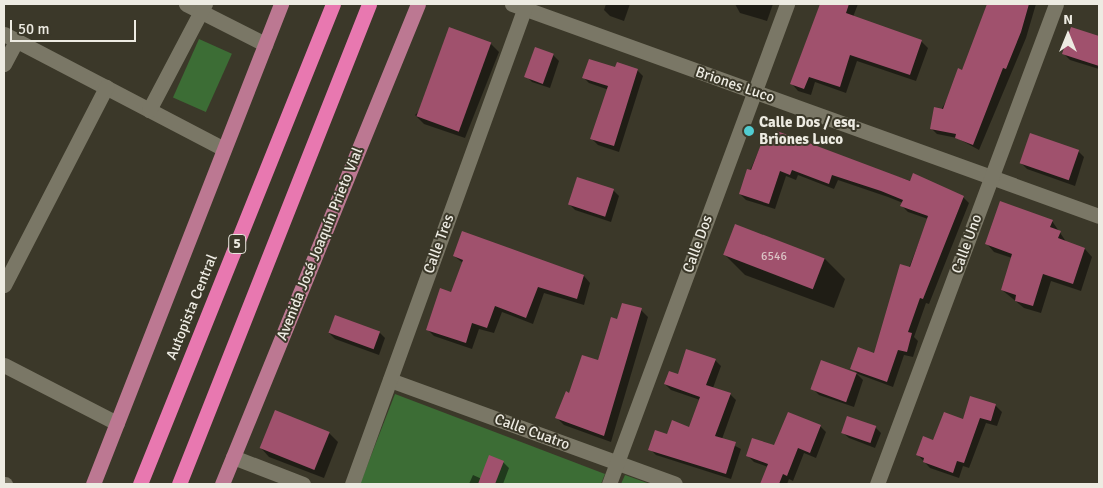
<!DOCTYPE html>
<meta charset="utf-8">
<style>
body{margin:0}
#map{position:relative;width:1103px;height:488px;overflow:hidden;background:#3b3829;font-family:Signika,sans-serif}
div>[style]{position:absolute}
.green>*{inset:0;background:#3c6d35;transform-origin:0 0}
.shadow>*{inset:0;background:#0007}
.building>*{inset:0;background:#a0516d;transform-origin:0 0}
.minor>*{height:15px;margin:-7.5px;padding:0 7.5px;transform-origin:7.5px;border-radius:7.5px;background:#7a7766}
.major>*{height:15px;margin:-7.5px;padding:0 7.5px;transform-origin:7.5px;border-radius:7.5px;background:#bc7892}
.highway>*{height:15px;margin:-7.5px;padding:0 7.5px;transform-origin:7.5px;border-radius:7.5px;background:#e878b0}
.dots>*{width:14px;height:14px;translate:-50% -50%;box-sizing:border-box;border:2px solid #3b3829;border-radius:50%}
span{translate:-50% -50%;white-space:nowrap;text-align:center;line-height:1.15;-webkit-text-stroke:4px #3b3829;paint-order:stroke}
.number-label{font-size:12px;color:#dac4c5}
.number-label span{-webkit-text-stroke-width:0}
.shield-label span{padding:1px 4px;background:#3b3829;border:1px solid;border-radius:4px;-webkit-text-stroke-width:0}
.shield-label{font-size:14px;color:#edebe2;font-weight:700}
.street-label{font-size:15px;color:#edebe2}
.poi-label{font-size:15px;color:#edebe2;font-weight:700}
.left{translate:0 -50%;text-align:left}
.frame{position:absolute;inset:0;border:5px solid #edebe2;pointer-events:none}
.north{position:absolute;left:1043px;top:10px;width:50px;height:50px;-webkit-text-stroke:4px #3b3829;paint-order:stroke;rotate:0deg;font-size:14px;font-weight:700;line-height:20px;text-align:center;color:#edebe2}
.north::after{content:'';display:block;margin:auto;width:18px;height:22px;background:#edebe2;clip-path:polygon(50% 0,100% 100%,50% 72%,0 100%)}
.scale{position:absolute;left:10px;top:20px;width:126px;height:22px;box-sizing:border-box;border:2px solid #edebe2;border-top:0;padding-left:6px;font-size:15px;line-height:18px;white-space:nowrap;color:#edebe2;-webkit-text-stroke:4px #3b3829;paint-order:stroke}
</style>
<div id="map">
<div class="green">
<i style="left:199px;top:39px;width:36px;height:64px;rotate:24deg"></i>
<i style="clip-path:polygon(395px 394px,605px 474px,601px 484px,360px 484px)"></i>
<i style="clip-path:polygon(625px 475px,650px 484px,621px 484px)"></i>
</div>
<div class="shadow">
<i style="clip-path:polygon(606px 4px,630px 4px,624px 21px,610px 16px,604px 10px)"></i>
<i style="clip-path:polygon(735px 4px,773px 4px,767px 21px,740px 13px)"></i>
<i style="clip-path:polygon(821px 4px,858px 4px,853px 17px,921px 41px,928px 48px,916px 81px,857px 61px,846px 93px,815px 82px,811px 95px,798px 91px,792px 84px)"></i>
<i style="clip-path:polygon(988px 4px,1036px 4px,1026px 38px,979px 150px,957px 138px,937px 134px,931px 128px,963px 71px)"></i>
<i style="clip-path:polygon(1072px 29px,1099px 38px,1099px 69px,1070px 60px,1064px 54px)"></i>
<i style="clip-path:polygon(490px 43px,499px 52px,465px 138px,424px 124px,415px 115px)"></i>
<i style="clip-path:polygon(553px 55px,559px 61px,550px 88px,532px 82px,526px 76px)"></i>
<i style="clip-path:polygon(616px 69px,637px 70px,643px 76px,619px 152px,598px 145px,592px 139px,609px 90px,589px 83px,583px 77px)"></i>
<i style="clip-path:polygon(765px 136px,963px 197px,969px 203px,929px 304px,926px 303px,914px 337px,918px 341px,913px 357px,904px 355px,893px 387px,858px 374px,852px 368px,875px 355px,928px 219px,908px 212px,902px 206px,903px 203px,888px 197px,838px 180px,834px 189px,798px 175px,796px 180px,786px 176px,775px 209px,746px 200px,740px 194px)"></i>
<i style="clip-path:polygon(1078px 151px,1084px 157px,1075px 186px,1027px 169px,1021px 163px)"></i>
<i style="clip-path:polygon(613px 190px,619px 196px,611px 222px,575px 210px,569px 204px)"></i>
<i style="clip-path:polygon(1052px 221px,1067px 243px,1085px 249px,1092px 257px,1081px 291px,1051px 281px,1041px 313px,1024px 308px,1002px 290px,1012px 258px,994px 252px,987px 244px)"></i>
<i style="clip-path:polygon(736px 226px,825px 259px,845px 279px,834px 308px,745px 275px,725px 255px)"></i>
<i style="clip-path:polygon(463px 233px,584px 276px,590px 283px,584px 305px,544px 293px,533px 324px,502px 312px,494px 333px,479px 329px,472px 349px,434px 336px,427px 329px,452px 294px,463px 263px,454px 256px)"></i>
<i style="clip-path:polygon(641px 310px,648px 317px,611px 442px,564px 425px,557px 418px,570px 394px,598px 362px,618px 321px)"></i>
<i style="clip-path:polygon(379px 332px,385px 338px,379px 355px,335px 339px,329px 333px)"></i>
<i style="clip-path:polygon(715px 360px,721px 366px,713px 388px,730px 394px,736px 400px,722px 439px,741px 449px,731px 479px,656px 455px,650px 449px,668px 436px,690px 429px,700px 400px,671px 390px,665px 384px)"></i>
<i style="clip-path:polygon(822px 362px,857px 374px,863px 380px,854px 407px,819px 395px,813px 389px)"></i>
<i style="clip-path:polygon(971px 397px,996px 406px,1002px 412px,997px 426px,986px 423px,969px 468px,963px 466px,959px 478px,930px 468px,918px 455px,963px 421px)"></i>
<i style="clip-path:polygon(820px 426px,826px 432px,816px 458px,804px 453px,793px 481px,789px 479px,787px 484px,763px 484px,768px 467px,754px 462px,748px 456px)"></i>
<i style="clip-path:polygon(875px 427px,881px 433px,875px 448px,849px 438px,843px 433px)"></i>
<i style="clip-path:polygon(329px 433px,338px 442px,324px 478px,269px 457px,261px 448px)"></i>
<i style="clip-path:polygon(503px 462px,509px 468px,503px 484px,469px 484px,473px 475px,482px 479px)"></i>
</div>
<div class="building">
<i style="clip-path:polygon(820px 4px,849px 4px,846px 13px,922px 40px,910px 75px,850px 55px,840px 87px,809px 77px,804px 89px,790px 84px)"></i>
<i style="clip-path:polygon(987px 4px,1029px 4px,1021px 32px,1006px 69px,1003px 68px,973px 145px,955px 138px,956px 134px,930px 129px,934px 107px,943px 109px,958px 68px,962px 70px)"></i>
<i style="left:449px;top:27px;width:45px;height:95px;rotate:20deg"></i>
<i style="clip-path:polygon(1071px 27px,1099px 36px,1099px 66px,1062px 54px)"></i>
<i style="left:535px;top:47px;width:20px;height:32px;rotate:20deg"></i>
<i style="clip-path:polygon(589px 59px,615px 67px,617px 62px,638px 69px,614px 146px,590px 139px,608px 86px,582px 78px)"></i>
<i style="clip-path:polygon(777px 131px,910px 181px,913px 173px,964px 196px,923px 299px,920px 298px,908px 332px,912px 333px,907px 352px,898px 350px,887px 382px,850px 369px,858px 347px,874px 353px,900px 264px,910px 267px,928px 216px,900px 206px,903px 200px,881px 191px,832px 175px,829px 184px,792px 170px,790px 175px,780px 171px,769px 204px,739px 194px,747px 169px,751px 170px,765px 134px,775px 138px)"></i>
<i style="left:1030px;top:133px;width:52px;height:32px;rotate:19deg"></i>
<i style="left:577px;top:177px;width:39px;height:29px;rotate:18deg"></i>
<i style="clip-path:polygon(1000px 201px,1053px 220px,1050px 227px,1061px 231px,1058px 238px,1085px 248px,1073px 284px,1043px 274px,1033px 306px,1015px 301px,1016px 295px,1001px 290px,1012px 254px,985px 244px)"></i>
<i style="left:735px;top:224px;width:96px;height:33px;rotate:21deg"></i>
<i style="clip-path:polygon(462px 231px,584px 275px,577px 299px,538px 287px,526px 318px,495px 306px,487px 328px,472px 323px,466px 343px,426px 330px,440px 288px,451px 292px,463px 260px,453px 256px)"></i>
<i style="clip-path:polygon(622px 303px,642px 308px,604px 436px,555px 418px,566px 391px,569px 393px,582px 355px,598px 360px,611px 317px,617px 319px)"></i>
<i style="left:335px;top:315px;width:48px;height:19px;rotate:20deg"></i>
<i style="clip-path:polygon(686px 349px,716px 359px,706px 385px,731px 393px,715px 436px,736px 442px,726px 474px,648px 450px,655px 430px,667px 434px,672px 420px,689px 427px,700px 397px,664px 384px,669px 371px,678px 374px)"></i>
<i style="left:821px;top:360px;width:38px;height:31px;rotate:20deg"></i>
<i style="clip-path:polygon(970px 396px,996px 404px,991px 421px,980px 418px,964px 463px,957px 461px,953px 473px,923px 462px,924px 458px,916px 455px,923px 436px,933px 440px,944px 412px,963px 419px)"></i>
<i style="left:275px;top:410px;width:59px;height:41px;rotate:22deg"></i>
<i style="clip-path:polygon(788px 412px,821px 425px,810px 453px,798px 448px,787px 476px,783px 474px,779px 484px,760px 484px,768px 464px,746px 456px,752px 438px,774px 445px)"></i>
<i style="left:847px;top:416px;width:31px;height:18px;rotate:19deg"></i>
<i style="clip-path:polygon(489px 455px,504px 461px,495px 484px,478px 484px)"></i>
</div>
<div class="minor">
<i style="left:186px;top:4px;width:89px;rotate:26.9deg"></i>
<i style="left:512px;top:4px;width:624px;rotate:19.86deg"></i>
<i style="left:4px;top:34px;width:248px;rotate:27.6deg"></i>
<i style="left:4px;top:64px;width:26px;rotate:-62deg"></i>
<i style="left:149px;top:110px;width:120px;rotate:-62.2deg"></i>
<i style="left:4px;top:285px;width:223px;rotate:-62.7deg"></i>
<i style="left:4px;top:365px;width:127px;rotate:27.2deg"></i>
<i style="left:390px;top:380px;width:303px;rotate:20deg"></i>
<i style="left:233px;top:457px;width:75px;rotate:21.1deg"></i>
<i style="left:4px;top:484px;width:1px"></i>
<i style="left:352px;top:484px;width:511px;rotate:-70.07deg"></i>
<i style="left:609px;top:484px;width:512px;rotate:-69.65deg"></i>
<i style="left:877px;top:484px;width:512px;rotate:-69.55deg"></i>
</div>
<div class="major">
<i style="left:93px;top:484px;width:516px;rotate:-68.61deg"></i>
<i style="left:222px;top:484px;width:518px;rotate:-67.79deg"></i>
</div>
<div class="highway">
<i style="left:140px;top:484px;width:517px;rotate:-68.1deg"></i>
<i style="left:179px;top:484px;width:516px;rotate:-68.4deg"></i>
</div>
<div class="dots">
<i style="left:749px;top:131px;background:#51ccd1"></i>
</div>
<div class="number-label">
<span style="left:774px;top:257px">6546</span>
</div>
<div class="shield-label">
<span style="left:237px;top:244px">5</span>
</div>
<div class="street-label">
<span style="left:735px;top:85px;rotate:19deg">Briones Luco</span>
<span style="left:320px;top:244px;rotate:-68deg">Avenida José Joaquín Prieto Vial</span>
<span style="left:439px;top:244px;rotate:-70deg">Calle Tres</span>
<span style="left:698px;top:244px;rotate:-70deg">Calle Dos</span>
<span style="left:967px;top:244px;rotate:-70deg">Calle Uno</span>
<span style="left:192px;top:307px;rotate:-68deg">Autopista Central</span>
<span style="left:532px;top:432px;rotate:20deg">Calle Cuatro</span>
</div>
<div class="poi-label">
<span class="left" style="left:759px;top:131px">Calle Dos / esq.<br>Briones Luco</span>
</div>
<div class="frame"></div>
<div class="north">N</div>
<div class="scale">50 m</div>
</div>
